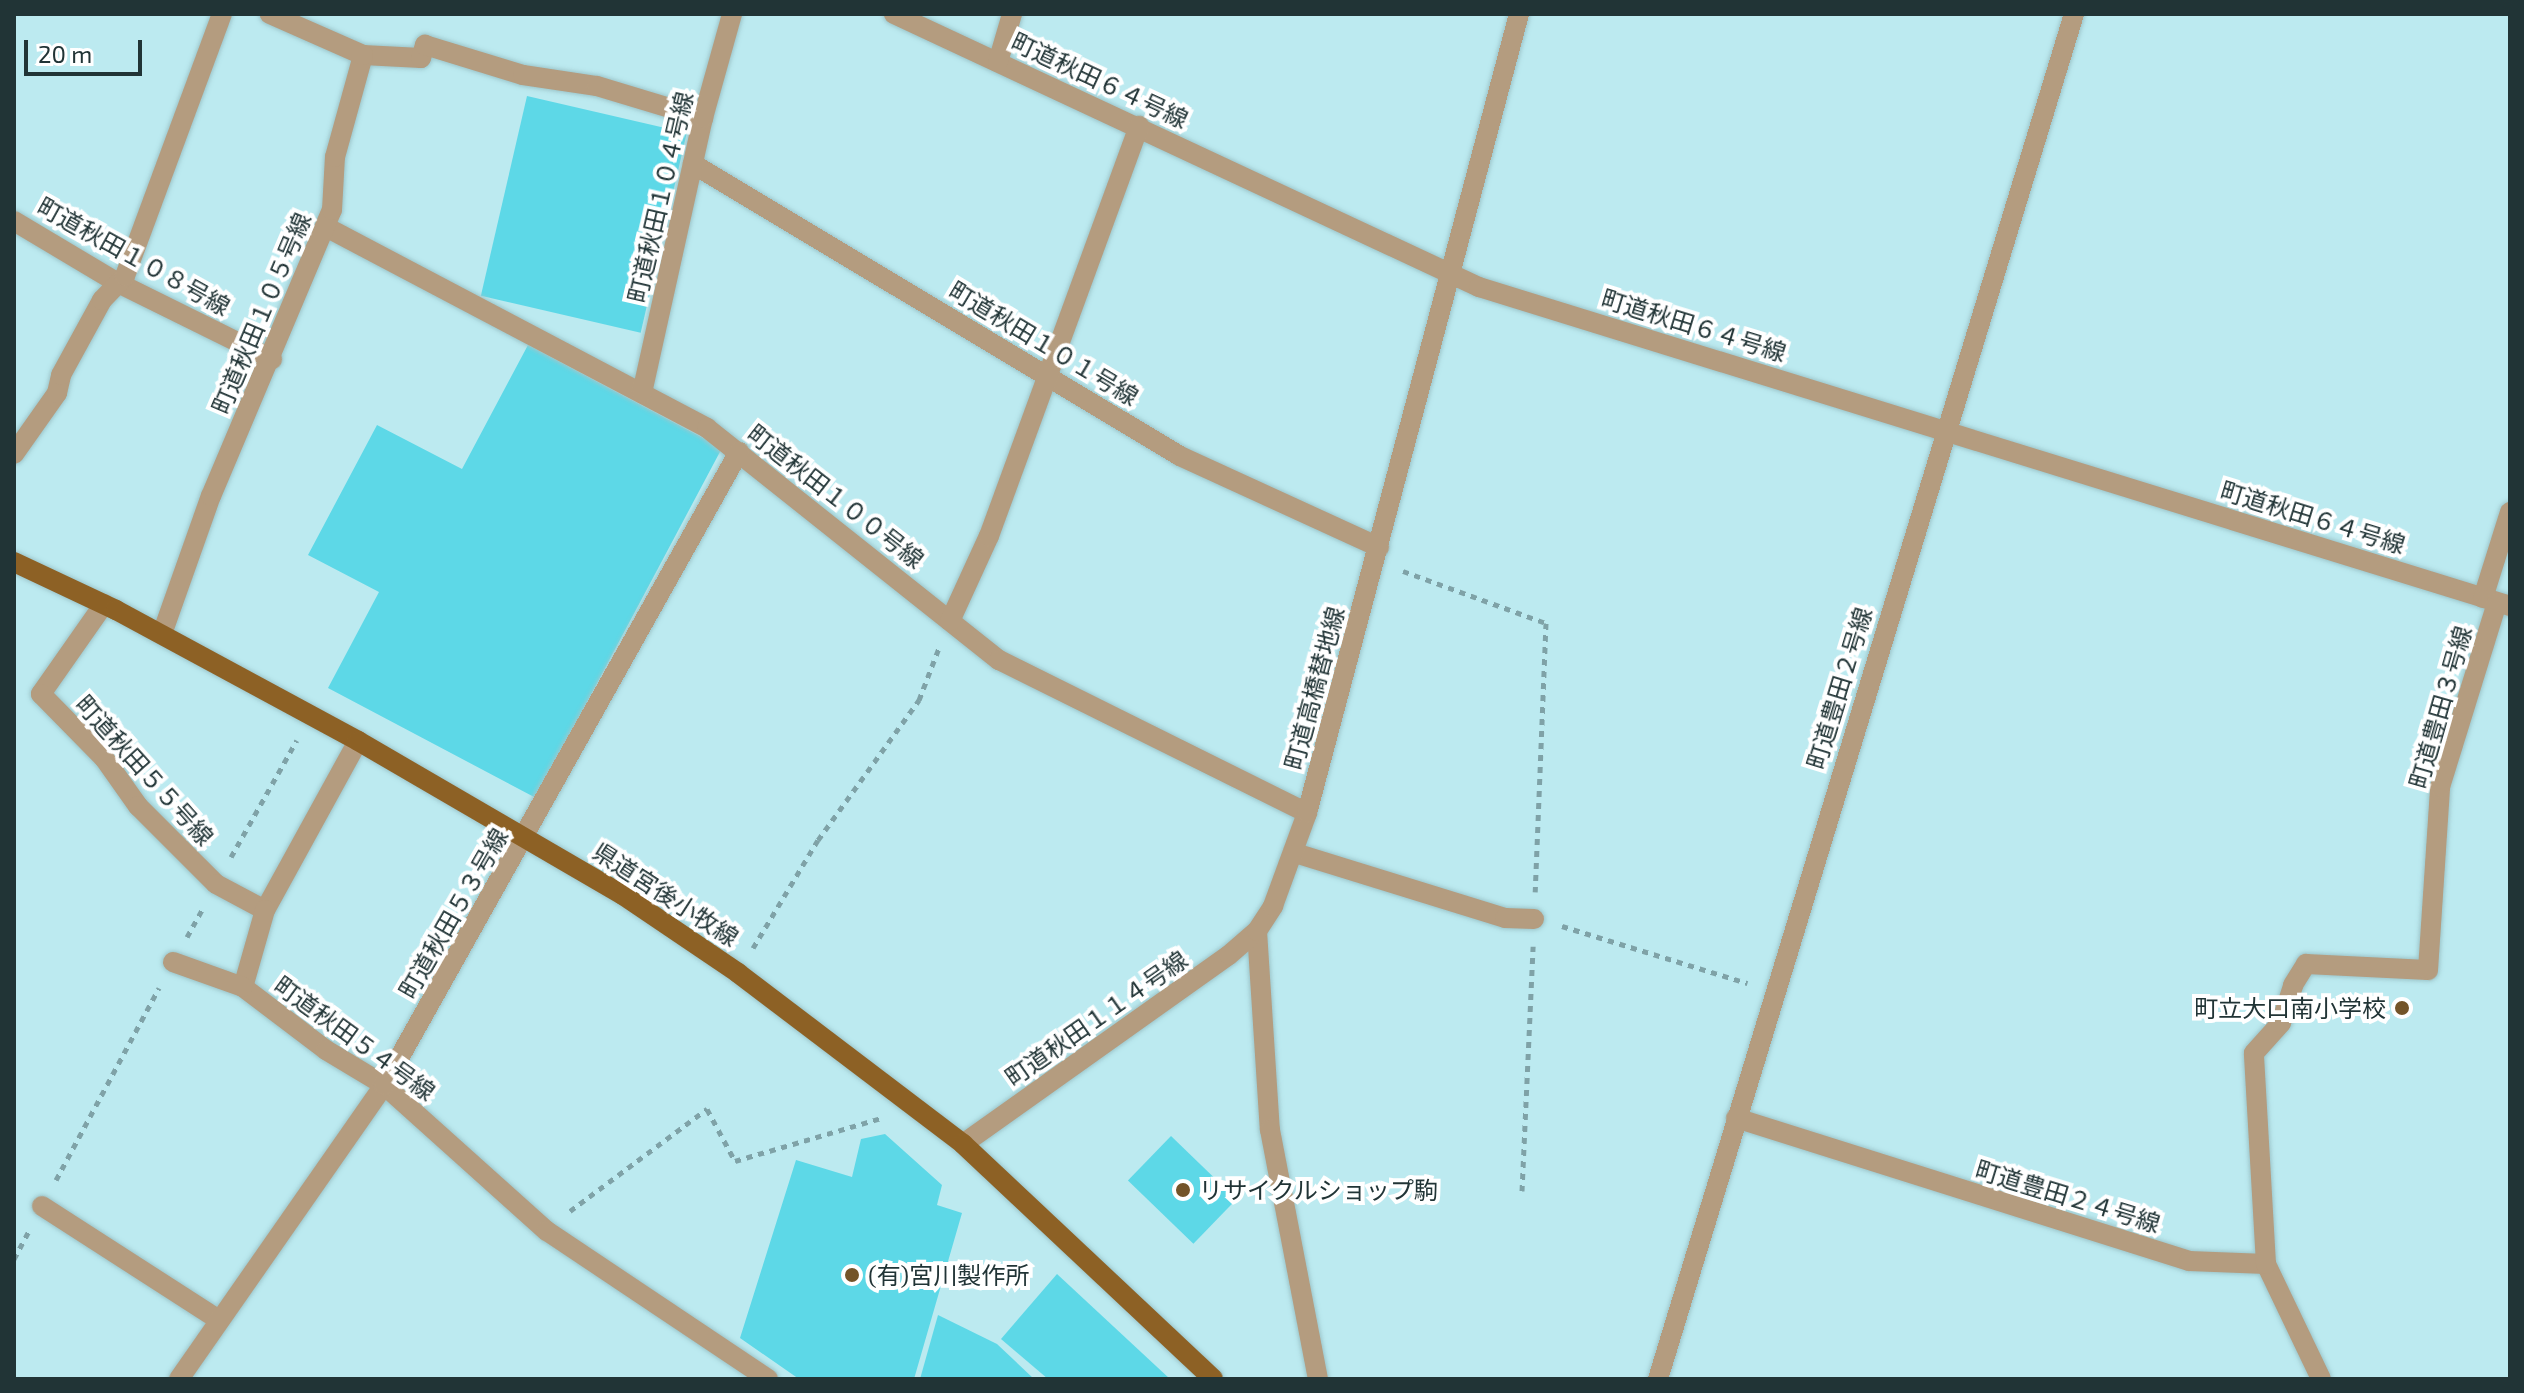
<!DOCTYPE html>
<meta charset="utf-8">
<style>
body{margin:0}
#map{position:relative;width:2524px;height:1393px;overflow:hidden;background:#bceaf0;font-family:"Exo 2","Noto Sans JP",sans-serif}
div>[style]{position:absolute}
.building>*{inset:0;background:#5dd8e7;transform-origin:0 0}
.path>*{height:5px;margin-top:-2.5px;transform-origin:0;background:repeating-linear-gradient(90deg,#7fa2a7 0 6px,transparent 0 12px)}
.roads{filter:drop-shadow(0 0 2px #9dc6cb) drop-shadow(0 0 2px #9dc6cb)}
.minor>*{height:20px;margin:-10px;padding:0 10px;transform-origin:10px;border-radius:10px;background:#b49c7f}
.major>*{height:20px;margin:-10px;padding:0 10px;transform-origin:10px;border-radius:10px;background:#8d6125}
.dots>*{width:22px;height:22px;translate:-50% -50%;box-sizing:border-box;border:4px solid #fff;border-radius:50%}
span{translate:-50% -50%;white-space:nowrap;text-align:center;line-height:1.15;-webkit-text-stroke:8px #fff;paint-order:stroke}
.street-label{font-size:24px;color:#213436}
.poi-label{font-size:24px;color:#213436}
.right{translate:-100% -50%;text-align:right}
.left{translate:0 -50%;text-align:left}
.frame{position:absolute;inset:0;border:16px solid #213436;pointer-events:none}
.scale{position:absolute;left:24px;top:40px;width:118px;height:36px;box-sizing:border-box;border:4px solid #213436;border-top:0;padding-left:10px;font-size:24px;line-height:28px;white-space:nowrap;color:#213436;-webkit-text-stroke:6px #fff;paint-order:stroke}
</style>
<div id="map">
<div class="building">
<i style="left:527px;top:96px;width:164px;height:205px;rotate:13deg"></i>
<i style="clip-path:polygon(528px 345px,722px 448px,536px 798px,328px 688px,379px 592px,308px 555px,377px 425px,462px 469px)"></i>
<i style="clip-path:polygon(885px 1134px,942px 1185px,937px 1205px,962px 1213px,914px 1379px,799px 1379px,740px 1338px,796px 1160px,852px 1177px,861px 1139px)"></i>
<i style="left:1171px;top:1136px;width:91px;height:62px;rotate:44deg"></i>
<i style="clip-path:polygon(1057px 1274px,1170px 1379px,1048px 1379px,1001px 1339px)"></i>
<i style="clip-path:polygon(938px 1315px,997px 1344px,1034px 1379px,920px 1379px)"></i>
</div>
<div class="path">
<i style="left:1403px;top:571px;width:152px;rotate:20deg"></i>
<i style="left:1546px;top:623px;width:269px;rotate:92.3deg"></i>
<i style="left:231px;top:857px;width:134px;rotate:-60.6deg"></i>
<i style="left:1562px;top:926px;width:194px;rotate:17.1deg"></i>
<i style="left:187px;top:937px;width:33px;rotate:-61deg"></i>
<i style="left:753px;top:948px;width:126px;rotate:-59deg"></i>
<i style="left:818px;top:840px;width:173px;rotate:-54.2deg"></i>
<i style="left:919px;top:700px;width:56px;rotate:-69deg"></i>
<i style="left:56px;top:1180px;width:218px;rotate:-61.8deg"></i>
<i style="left:1522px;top:1191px;width:245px;rotate:-87.4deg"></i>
<i style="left:570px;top:1211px;width:171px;rotate:-36.7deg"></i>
<i style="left:707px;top:1109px;width:59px;rotate:61.7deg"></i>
<i style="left:735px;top:1161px;width:152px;rotate:-16.4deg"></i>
<i style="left:14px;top:1259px;width:32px;rotate:-62deg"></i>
</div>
<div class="roads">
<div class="minor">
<i style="left:894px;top:14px;width:646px;rotate:25.02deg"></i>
<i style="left:1479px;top:287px;width:1079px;rotate:17.19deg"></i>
<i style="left:363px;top:55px;width:58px;rotate:3deg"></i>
<i style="left:421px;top:58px;width:14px;rotate:-73deg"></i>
<i style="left:425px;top:45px;width:102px;rotate:17deg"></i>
<i style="left:523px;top:75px;width:75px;rotate:8.5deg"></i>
<i style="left:597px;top:86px;width:111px;rotate:16.8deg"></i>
<i style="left:998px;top:62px;width:50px;rotate:-73.7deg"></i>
<i style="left:693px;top:164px;width:568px;rotate:30.95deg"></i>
<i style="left:1180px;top:456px;width:219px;rotate:24.6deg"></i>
<i style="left:14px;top:221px;width:121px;rotate:30.8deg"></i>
<i style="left:118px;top:283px;width:172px;rotate:26.3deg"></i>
<i style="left:326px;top:227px;width:431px;rotate:27.8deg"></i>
<i style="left:707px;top:428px;width:373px;rotate:38.5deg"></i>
<i style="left:999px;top:660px;width:344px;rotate:26.4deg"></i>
<i style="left:642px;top:393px;width:282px;rotate:-77.5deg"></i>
<i style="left:703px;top:118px;width:108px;rotate:-74.4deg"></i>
<i style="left:14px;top:454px;width:75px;rotate:-54.8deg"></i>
<i style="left:57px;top:393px;width:18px;rotate:-77deg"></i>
<i style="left:61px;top:375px;width:85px;rotate:-61.3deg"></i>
<i style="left:102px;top:300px;width:33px;rotate:-46deg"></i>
<i style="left:125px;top:276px;width:279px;rotate:-69.7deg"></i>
<i style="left:2483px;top:598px;width:90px;rotate:-72.6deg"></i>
<i style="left:104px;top:604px;width:110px;rotate:125deg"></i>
<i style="left:41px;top:694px;width:90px;rotate:45.5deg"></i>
<i style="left:104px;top:758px;width:59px;rotate:54.7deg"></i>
<i style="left:138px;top:806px;width:110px;rotate:45deg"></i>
<i style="left:216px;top:884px;width:55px;rotate:28deg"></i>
<i style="left:950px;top:621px;width:94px;rotate:-65.4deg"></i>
<i style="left:989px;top:536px;width:437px;rotate:-69.9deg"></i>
<i style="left:162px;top:634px;width:146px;rotate:-70.5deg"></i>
<i style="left:211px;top:496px;width:311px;rotate:-67.1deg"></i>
<i style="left:332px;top:210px;width:53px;rotate:-86.8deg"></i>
<i style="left:335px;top:157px;width:106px;rotate:-74.6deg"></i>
<i style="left:363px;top:55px;width:102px;rotate:-156.2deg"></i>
<i style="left:358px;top:741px;width:193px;rotate:118.8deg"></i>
<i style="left:265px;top:910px;width:80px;rotate:105.9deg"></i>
<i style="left:243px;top:987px;width:104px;rotate:37.2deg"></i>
<i style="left:326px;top:1050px;width:68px;rotate:31.1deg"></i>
<i style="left:384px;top:1085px;width:219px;rotate:41.9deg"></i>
<i style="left:547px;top:1231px;width:266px;rotate:33.8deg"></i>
<i style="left:1295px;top:853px;width:220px;rotate:17.2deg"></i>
<i style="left:1505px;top:918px;width:29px;rotate:2deg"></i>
<i style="left:1257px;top:931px;width:199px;rotate:86.3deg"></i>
<i style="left:1270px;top:1130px;width:254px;rotate:79.1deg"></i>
<i style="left:173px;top:962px;width:74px;rotate:19.7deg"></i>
<i style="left:1736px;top:1118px;width:475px;rotate:17.5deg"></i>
<i style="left:2189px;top:1261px;width:77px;rotate:2.2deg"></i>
<i style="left:2266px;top:1264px;width:127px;rotate:64.4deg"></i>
<i style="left:963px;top:1144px;width:326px;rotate:-35.4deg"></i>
<i style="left:1229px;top:955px;width:37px;rotate:-41deg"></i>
<i style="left:1257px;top:931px;width:30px;rotate:-57deg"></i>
<i style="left:1273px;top:906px;width:99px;rotate:-69.9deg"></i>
<i style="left:1307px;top:813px;width:827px;rotate:-75.14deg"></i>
<i style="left:42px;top:1206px;width:211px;rotate:32.8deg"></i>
<i style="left:2266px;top:1264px;width:211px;rotate:-93.3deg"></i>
<i style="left:2254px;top:1053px;width:40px;rotate:-48deg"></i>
<i style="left:2281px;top:1023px;width:40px;rotate:-72deg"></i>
<i style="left:2293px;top:985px;width:25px;rotate:-58deg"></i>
<i style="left:2306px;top:964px;width:122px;rotate:2.8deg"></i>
<i style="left:2428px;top:970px;width:183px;rotate:-86.2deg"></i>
<i style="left:2440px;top:787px;width:193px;rotate:-72.8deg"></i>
<i style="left:179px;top:1379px;width:358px;rotate:-55.1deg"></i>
<i style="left:384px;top:1085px;width:726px;rotate:-60.72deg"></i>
<i style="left:1658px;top:1379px;width:1427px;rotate:-73.05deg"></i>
</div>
<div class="major">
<i style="left:14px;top:562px;width:113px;rotate:25.2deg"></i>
<i style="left:116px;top:610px;width:275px;rotate:28.4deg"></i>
<i style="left:358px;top:741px;width:306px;rotate:30.2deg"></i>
<i style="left:623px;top:895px;width:139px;rotate:34.1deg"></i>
<i style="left:738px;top:973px;width:283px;rotate:37.2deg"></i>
<i style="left:963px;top:1144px;width:343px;rotate:43.2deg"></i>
</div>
</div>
<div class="dots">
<i style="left:2402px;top:1008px;background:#735429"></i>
<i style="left:1183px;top:1190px;background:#735429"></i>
<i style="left:852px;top:1275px;background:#735429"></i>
</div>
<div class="street-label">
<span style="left:1100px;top:80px;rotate:25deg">町道秋田６４号線</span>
<span style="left:660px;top:197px;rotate:-77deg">町道秋田１０４号線</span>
<span style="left:134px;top:256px;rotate:29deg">町道秋田１０８号線</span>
<span style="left:261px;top:313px;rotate:-67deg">町道秋田１０５号線</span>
<span style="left:1694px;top:325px;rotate:17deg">町道秋田６４号線</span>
<span style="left:1044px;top:343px;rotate:31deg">町道秋田１０１号線</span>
<span style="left:836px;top:496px;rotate:38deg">町道秋田１００号線</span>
<span style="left:2313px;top:517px;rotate:17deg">町道秋田６４号線</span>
<span style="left:1314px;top:688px;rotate:-75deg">町道高橋替地線</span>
<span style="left:1839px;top:688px;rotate:-73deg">町道豊田２号線</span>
<span style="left:2440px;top:707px;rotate:-74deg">町道豊田３号線</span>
<span style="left:145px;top:770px;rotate:48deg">町道秋田５５号線</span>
<span style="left:666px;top:894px;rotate:33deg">県道宮後小牧線</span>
<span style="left:453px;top:913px;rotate:-60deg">町道秋田５３号線</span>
<span style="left:1096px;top:1018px;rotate:-35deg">町道秋田１１４号線</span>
<span style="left:355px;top:1038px;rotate:36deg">町道秋田５４号線</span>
<span style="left:2068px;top:1196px;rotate:17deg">町道豊田２４号線</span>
</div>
<div class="poi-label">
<span class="right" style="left:2386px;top:1008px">町立大口南小学校</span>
<span class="left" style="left:1199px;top:1190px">リサイクルショップ駒</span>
<span class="left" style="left:868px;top:1275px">(有)宮川製作所</span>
</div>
<div class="frame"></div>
<div class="scale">20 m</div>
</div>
